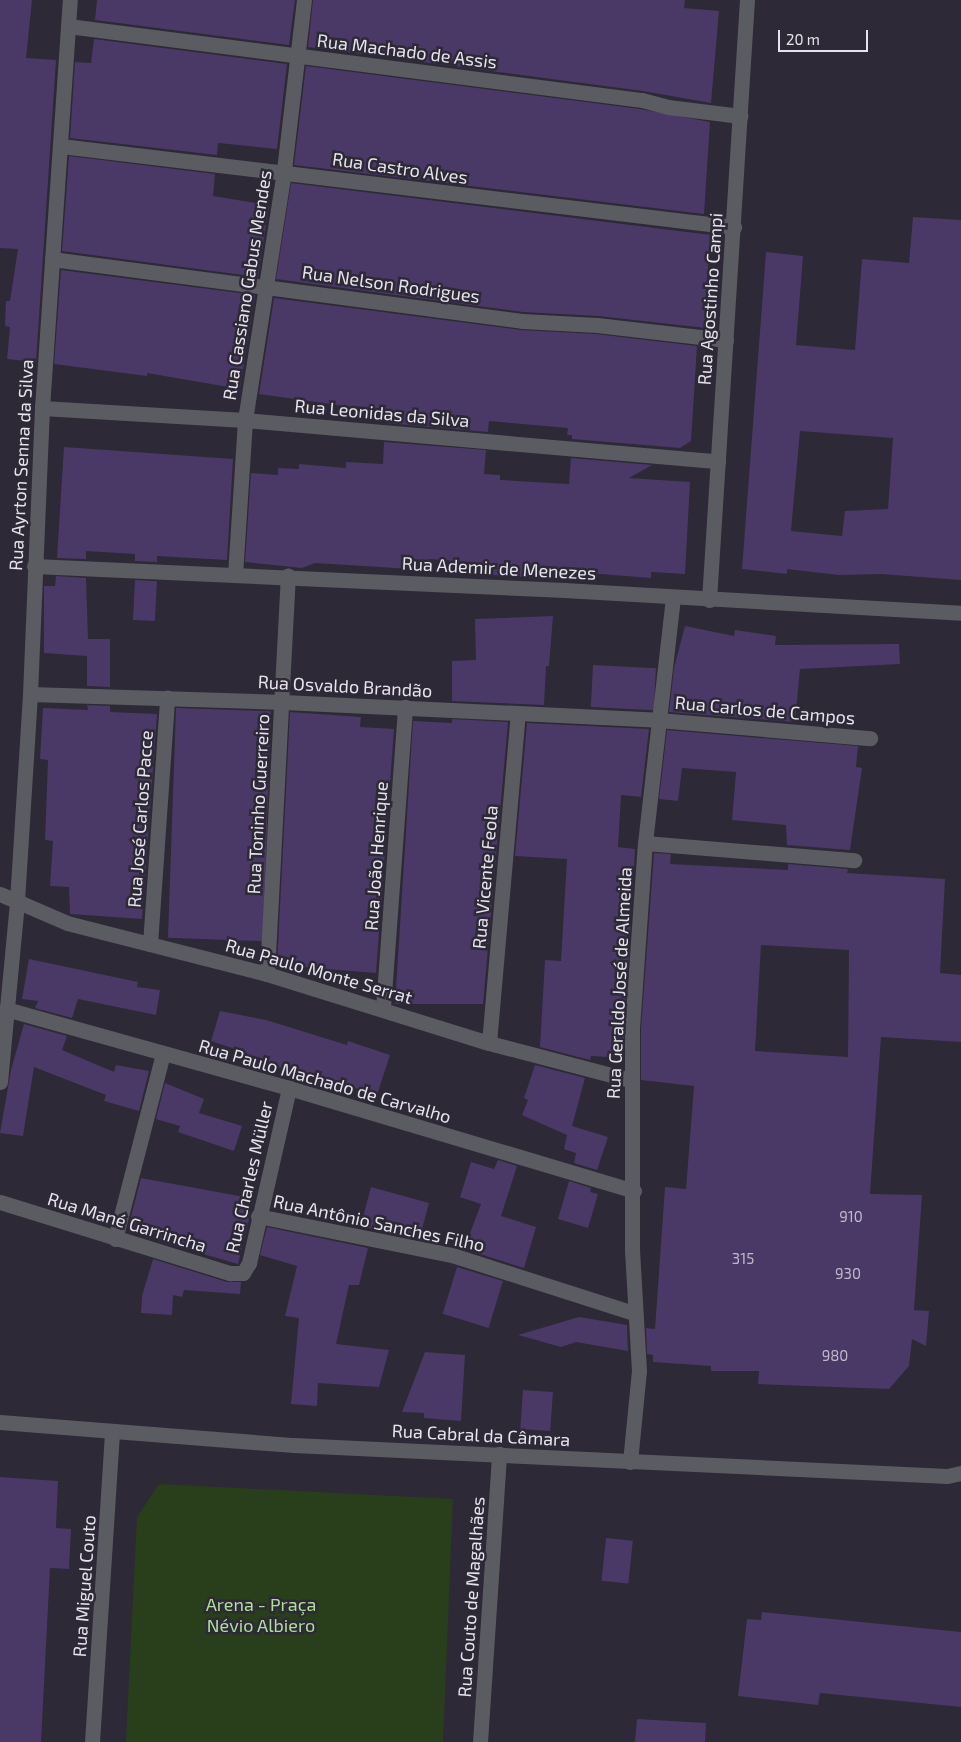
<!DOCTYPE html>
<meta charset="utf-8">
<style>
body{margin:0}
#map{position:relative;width:961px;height:1742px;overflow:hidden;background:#2d2936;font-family:"Exo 2",sans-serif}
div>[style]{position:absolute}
.green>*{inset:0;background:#293f1b}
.building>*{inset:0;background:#4a3867;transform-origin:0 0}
.minor>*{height:15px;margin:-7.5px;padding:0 7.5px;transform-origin:7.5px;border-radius:7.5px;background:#5b5b62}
span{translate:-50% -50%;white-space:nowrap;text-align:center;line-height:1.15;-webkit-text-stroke:5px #2d2936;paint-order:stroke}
.number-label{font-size:15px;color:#bfb8cb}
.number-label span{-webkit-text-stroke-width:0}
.street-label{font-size:18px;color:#e6e3ec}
.park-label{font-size:18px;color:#afdf96}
.scale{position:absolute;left:778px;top:30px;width:90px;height:22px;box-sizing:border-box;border:2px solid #e6e3ec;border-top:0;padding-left:6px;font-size:15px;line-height:18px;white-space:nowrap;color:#e6e3ec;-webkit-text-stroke:4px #2d2936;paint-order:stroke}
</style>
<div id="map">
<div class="green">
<i style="clip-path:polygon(159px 1484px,453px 1499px,443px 1742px,126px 1742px,137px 1517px)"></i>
</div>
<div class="building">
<i style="clip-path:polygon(0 0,32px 0,26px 58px,56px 60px,36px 362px,7px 359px,10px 327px,5px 326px,6px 301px,10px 301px,18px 249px,0 248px)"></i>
<i style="clip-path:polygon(97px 0,295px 0,289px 45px,95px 20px)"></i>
<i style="clip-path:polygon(313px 0,685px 0,684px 8px,719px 11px,711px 103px,643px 91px,308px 47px)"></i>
<i style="clip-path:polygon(94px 39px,287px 64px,277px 149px,218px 143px,217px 155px,70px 138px,75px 62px,91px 63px)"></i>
<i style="clip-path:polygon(306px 66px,640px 109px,710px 122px,704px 214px,294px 165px)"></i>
<i style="clip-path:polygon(69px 156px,215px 174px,213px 196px,269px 205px,258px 277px,62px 251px)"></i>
<i style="clip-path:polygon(291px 183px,711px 235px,707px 279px,711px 279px,706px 328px,598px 316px,523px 312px,276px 279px)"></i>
<i style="clip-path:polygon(evenodd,913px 217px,961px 220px,961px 580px,881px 574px,839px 575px,787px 569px,787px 574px,742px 569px,766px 252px,803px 256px,796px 345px,855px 350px,862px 259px,909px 263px,913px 217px,800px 431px,893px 438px,888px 509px,845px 511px,842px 536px,791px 531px,800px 431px)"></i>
<i style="clip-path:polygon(61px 270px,255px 295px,240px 389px,147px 373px,147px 376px,54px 364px)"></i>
<i style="clip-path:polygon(274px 298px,521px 330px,596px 334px,697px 346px,691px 441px,680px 448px,572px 439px,572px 435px,567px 435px,568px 428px,489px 421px,488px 432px,386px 423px,386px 416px,358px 413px,359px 408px,259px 394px)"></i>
<i style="clip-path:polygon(384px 442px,486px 450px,484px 474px,500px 475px,500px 480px,569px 484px,571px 458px,652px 465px,629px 478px,690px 482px,685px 574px,651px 572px,651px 578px,563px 571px,562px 580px,493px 575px,494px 564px,429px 559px,428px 570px,315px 563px,302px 568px,245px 562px,251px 473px,278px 475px,278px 468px,299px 469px,299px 464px,346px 468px,346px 462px,383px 464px)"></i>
<i style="clip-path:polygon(64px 447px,233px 459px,227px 560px,157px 556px,157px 562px,135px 561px,135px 554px,86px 551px,86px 559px,57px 558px)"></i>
<i style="clip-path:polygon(56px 576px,86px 578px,88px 639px,110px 639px,110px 687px,87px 686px,87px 656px,44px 653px,44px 586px,55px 586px)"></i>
<i style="left:135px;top:580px;width:22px;height:40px;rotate:3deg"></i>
<i style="clip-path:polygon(553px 616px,549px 666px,546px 666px,544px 705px,452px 701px,452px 661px,476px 660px,475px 619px)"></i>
<i style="clip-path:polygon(685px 626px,734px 636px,735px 630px,776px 636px,775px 645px,899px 644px,900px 664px,800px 669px,795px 722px,669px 712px,674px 668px)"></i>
<i style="left:593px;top:665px;width:63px;height:42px;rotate:3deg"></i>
<i style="clip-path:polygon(87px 705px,110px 706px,110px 712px,157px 714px,142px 919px,70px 914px,69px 887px,50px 886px,53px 841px,45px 840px,48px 760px,40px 759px,43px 708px,88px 710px)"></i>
<i style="left:176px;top:708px;width:95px;height:230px;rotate:2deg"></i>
<i style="clip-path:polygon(290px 712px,361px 717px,360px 727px,394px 729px,376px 973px,277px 965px)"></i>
<i style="clip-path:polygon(452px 719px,508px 722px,483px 1004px,395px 1004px,413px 721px,452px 723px)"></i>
<i style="clip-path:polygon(527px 723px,649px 729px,641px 797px,621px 795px,618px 847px,635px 849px,623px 1058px,591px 1056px,590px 1060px,540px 1047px,545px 960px,561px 961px,567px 859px,515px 856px)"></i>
<i style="clip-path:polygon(667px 730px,858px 746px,856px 767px,862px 768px,850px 850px,787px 845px,786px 825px,732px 820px,736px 772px,682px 768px,678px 801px,659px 799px)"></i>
<i style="clip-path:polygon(evenodd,654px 853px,671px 854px,670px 864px,788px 870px,788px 864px,848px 869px,847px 873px,945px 879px,940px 973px,961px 975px,961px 1042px,881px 1037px,870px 1194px,922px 1195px,914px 1310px,929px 1311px,926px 1346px,912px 1339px,909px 1366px,889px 1389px,758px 1384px,759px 1371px,711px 1371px,711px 1366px,653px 1362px,653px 1355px,647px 1354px,646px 1328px,655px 1329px,665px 1187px,686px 1189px,694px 1086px,641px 1080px,641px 1028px,654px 853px,761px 945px,849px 950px,848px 1057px,755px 1051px,761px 945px)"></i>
<i style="clip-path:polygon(29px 959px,138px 982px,137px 987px,160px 990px,156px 1015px,78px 999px,72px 1018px,35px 1008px,38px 1001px,22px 999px)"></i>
<i style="clip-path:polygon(220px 1011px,266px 1020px,347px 1045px,348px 1041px,390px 1055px,377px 1095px,310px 1074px,307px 1084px,281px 1076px,283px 1068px,247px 1063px,247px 1053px,211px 1041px)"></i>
<i style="clip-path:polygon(24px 1024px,67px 1036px,62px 1050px,114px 1072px,116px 1065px,149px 1071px,139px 1111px,104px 1101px,106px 1095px,34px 1067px,23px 1136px,0 1133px,11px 1070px)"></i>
<i style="clip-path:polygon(535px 1065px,585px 1078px,572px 1126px,608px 1137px,597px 1170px,574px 1163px,576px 1153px,564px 1149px,567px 1135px,522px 1115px,528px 1100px,524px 1098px)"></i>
<i style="clip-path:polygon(165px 1083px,204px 1099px,199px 1113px,242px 1126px,234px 1151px,178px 1132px,180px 1126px,156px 1119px)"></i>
<i style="clip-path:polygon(498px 1160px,517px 1166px,501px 1216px,536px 1227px,524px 1268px,464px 1249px,481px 1204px,460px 1197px,471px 1162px,494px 1169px)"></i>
<i style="clip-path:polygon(141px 1178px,250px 1198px,245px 1218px,249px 1219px,238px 1264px,158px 1241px,160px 1235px,128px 1228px)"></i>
<i style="clip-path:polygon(569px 1181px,591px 1188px,590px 1192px,598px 1194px,588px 1228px,558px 1219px)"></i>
<i style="clip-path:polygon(371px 1187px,429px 1203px,420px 1237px,374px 1225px,373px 1229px,332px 1221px,332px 1215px,362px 1221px)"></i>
<i style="clip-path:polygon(267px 1227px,368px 1248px,359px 1285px,349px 1285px,336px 1344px,389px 1350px,379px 1387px,318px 1383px,317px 1406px,291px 1404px,299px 1318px,285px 1316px,297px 1266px,260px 1255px)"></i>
<i style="clip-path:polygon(153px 1259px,227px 1282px,241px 1282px,240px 1294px,184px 1290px,182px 1297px,173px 1295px,172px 1315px,141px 1313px,142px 1296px)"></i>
<i style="left:457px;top:1267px;width:48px;height:49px;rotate:17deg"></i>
<i style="clip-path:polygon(579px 1317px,627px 1325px,628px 1351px,576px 1342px,561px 1347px,518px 1335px)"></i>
<i style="clip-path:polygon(425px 1352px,465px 1355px,461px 1421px,424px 1418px,424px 1413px,402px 1412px)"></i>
<i style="left:523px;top:1390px;width:30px;height:39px;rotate:4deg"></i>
<i style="clip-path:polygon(0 1477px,58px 1481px,56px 1528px,71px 1529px,69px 1569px,50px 1568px,41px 1742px,0 1742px)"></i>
<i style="left:606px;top:1538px;width:27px;height:43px;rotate:6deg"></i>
<i style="clip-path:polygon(762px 1612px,961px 1632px,961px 1707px,820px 1693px,818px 1705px,738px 1696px,747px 1619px,761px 1620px)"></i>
<i style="clip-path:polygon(637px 1719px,706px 1723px,705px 1742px,635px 1742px)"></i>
</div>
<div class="minor">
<i style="left:68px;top:26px;width:579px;rotate:7.35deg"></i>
<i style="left:642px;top:100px;width:27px;rotate:15deg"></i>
<i style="left:668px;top:107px;width:73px;rotate:7.1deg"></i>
<i style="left:61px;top:146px;width:678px;rotate:6.86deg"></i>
<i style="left:52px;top:259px;width:474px;rotate:7.5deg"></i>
<i style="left:522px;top:321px;width:75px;rotate:3.1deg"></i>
<i style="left:597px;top:325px;width:130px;rotate:6.6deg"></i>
<i style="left:42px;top:408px;width:203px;rotate:3.4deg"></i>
<i style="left:245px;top:420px;width:475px;rotate:5deg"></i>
<i style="left:34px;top:566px;width:531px;rotate:2.59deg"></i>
<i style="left:564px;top:590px;width:398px;rotate:3.3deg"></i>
<i style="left:235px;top:575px;width:155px;rotate:-86.3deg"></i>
<i style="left:245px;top:420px;width:253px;rotate:-81.1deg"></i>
<i style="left:284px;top:170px;width:171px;rotate:-83.3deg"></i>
<i style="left:709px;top:600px;width:601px;rotate:-86.38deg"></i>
<i style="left:30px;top:694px;width:253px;rotate:1.8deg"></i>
<i style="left:283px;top:702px;width:375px;rotate:2.7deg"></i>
<i style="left:658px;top:720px;width:213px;rotate:4.9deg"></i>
<i style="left:645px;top:843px;width:210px;rotate:4.7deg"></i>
<i style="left:0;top:894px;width:73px;rotate:23.4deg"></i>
<i style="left:67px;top:923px;width:206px;rotate:14.3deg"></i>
<i style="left:267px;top:974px;width:232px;rotate:17.3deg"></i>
<i style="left:489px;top:1043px;width:146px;rotate:14.7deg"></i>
<i style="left:150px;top:944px;width:247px;rotate:-86deg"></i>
<i style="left:267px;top:974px;width:399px;rotate:-87deg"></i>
<i style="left:383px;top:1008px;width:302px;rotate:-85.8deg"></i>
<i style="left:6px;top:1009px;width:294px;rotate:15.6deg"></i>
<i style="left:289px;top:1088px;width:360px;rotate:16.6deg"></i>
<i style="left:489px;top:1043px;width:330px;rotate:-85deg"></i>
<i style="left:0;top:1082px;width:182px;rotate:-84.6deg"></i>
<i style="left:17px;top:901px;width:207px;rotate:-86.4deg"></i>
<i style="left:30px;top:694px;width:286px;rotate:-87.6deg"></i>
<i style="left:42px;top:408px;width:409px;rotate:-86.1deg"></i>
<i style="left:0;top:1202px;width:241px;rotate:17.2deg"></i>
<i style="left:230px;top:1273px;width:13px"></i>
<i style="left:243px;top:1273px;width:12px;rotate:-59deg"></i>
<i style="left:249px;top:1263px;width:180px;rotate:-77.1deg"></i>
<i style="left:258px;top:1216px;width:198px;rotate:11.4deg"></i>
<i style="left:452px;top:1255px;width:191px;rotate:17.7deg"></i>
<i style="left:115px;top:1239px;width:191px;rotate:-75.5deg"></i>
<i style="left:0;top:1422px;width:295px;rotate:4.5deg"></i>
<i style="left:294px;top:1445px;width:654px;rotate:2.72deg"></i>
<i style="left:947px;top:1476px;width:14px;rotate:-12deg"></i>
<i style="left:630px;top:1462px;width:91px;rotate:-84.4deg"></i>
<i style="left:639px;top:1371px;width:120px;rotate:-93.3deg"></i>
<i style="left:632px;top:1251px;width:223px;rotate:-90deg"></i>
<i style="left:632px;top:1028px;width:185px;rotate:-86deg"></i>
<i style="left:645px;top:843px;width:247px;rotate:-83.5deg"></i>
<i style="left:92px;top:1742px;width:310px;rotate:-86.3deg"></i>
<i style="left:480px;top:1742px;width:289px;rotate:-86.2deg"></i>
</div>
<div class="number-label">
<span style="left:851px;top:1217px">910</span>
<span style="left:743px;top:1259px">315</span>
<span style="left:848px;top:1274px">930</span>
<span style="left:835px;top:1356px">980</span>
</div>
<div class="street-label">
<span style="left:407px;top:51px;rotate:7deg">Rua Machado de Assis</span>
<span style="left:400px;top:168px;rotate:8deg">Rua Castro Alves</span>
<span style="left:391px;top:284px;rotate:8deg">Rua Nelson Rodrigues</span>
<span style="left:247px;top:285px;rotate:-81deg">Rua Cassiano Gabus Mendes</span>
<span style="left:710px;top:299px;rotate:-86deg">Rua Agostinho Campi</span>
<span style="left:382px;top:413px;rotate:5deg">Rua Leonidas da Silva</span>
<span style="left:21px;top:465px;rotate:-87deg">Rua Ayrton Senna da Silva</span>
<span style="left:499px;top:568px;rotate:3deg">Rua Ademir de Menezes</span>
<span style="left:345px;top:686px;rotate:3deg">Rua Osvaldo Brandão</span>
<span style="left:765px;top:710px;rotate:5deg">Rua Carlos de Campos</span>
<span style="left:258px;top:804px;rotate:-87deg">Rua Toninho Guerreiro</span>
<span style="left:140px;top:819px;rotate:-86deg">Rua José Carlos Pacce</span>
<span style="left:376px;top:856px;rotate:-86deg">Rua João Henrique</span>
<span style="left:485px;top:877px;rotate:-85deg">Rua Vicente Feola</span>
<span style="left:319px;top:971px;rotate:16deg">Rua Paulo Monte Serrat</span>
<span style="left:619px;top:983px;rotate:-87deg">Rua Geraldo José de Almeida</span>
<span style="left:325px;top:1081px;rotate:16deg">Rua Paulo Machado de Carvalho</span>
<span style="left:249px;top:1177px;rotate:-77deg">Rua Charles Müller</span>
<span style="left:127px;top:1222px;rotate:17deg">Rua Mané Garrincha</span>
<span style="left:379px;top:1223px;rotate:12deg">Rua Antônio Sanches Filho</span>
<span style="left:481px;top:1435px;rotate:3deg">Rua Cabral da Câmara</span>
<span style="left:84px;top:1586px;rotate:-86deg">Rua Miguel Couto</span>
<span style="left:471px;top:1597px;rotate:-86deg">Rua Couto de Magalhães</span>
</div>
<div class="park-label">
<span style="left:261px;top:1615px">Arena - Praça<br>Névio Albiero</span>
</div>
<div class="scale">20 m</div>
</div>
